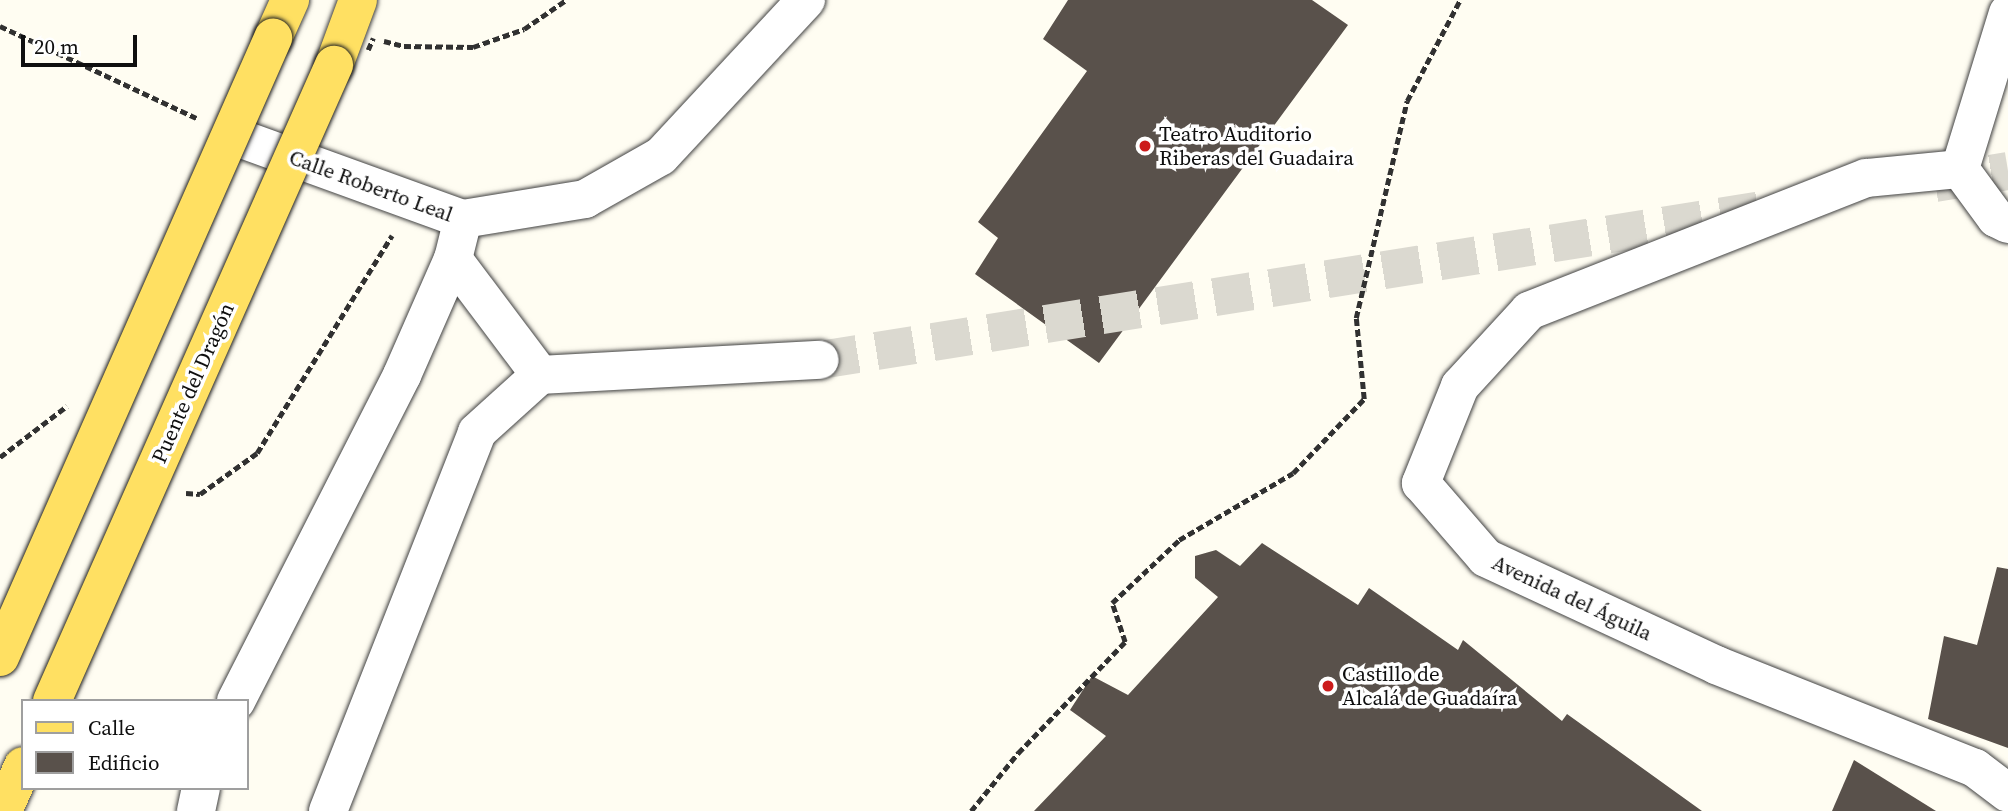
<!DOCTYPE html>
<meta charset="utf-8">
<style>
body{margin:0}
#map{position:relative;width:2008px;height:811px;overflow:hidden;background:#fffdf2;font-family:"Source Serif 4",serif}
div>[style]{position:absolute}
.building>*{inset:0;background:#59514b}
.minor-tunnel>*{height:38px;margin-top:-19px;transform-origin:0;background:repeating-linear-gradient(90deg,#dbd9d0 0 38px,transparent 0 57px)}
.path>*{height:4.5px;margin-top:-2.25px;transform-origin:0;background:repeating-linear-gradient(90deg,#313131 0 7px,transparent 0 10.5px)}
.roads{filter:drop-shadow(0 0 2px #424242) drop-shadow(0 0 2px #424242)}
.minor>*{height:38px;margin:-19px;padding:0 19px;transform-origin:19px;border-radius:19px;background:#fff}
.major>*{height:38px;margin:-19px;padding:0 19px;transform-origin:19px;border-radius:19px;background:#ffe062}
.path-bridge>*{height:4.5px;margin-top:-2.25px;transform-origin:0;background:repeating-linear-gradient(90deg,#313131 0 7px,transparent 0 10.5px)}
.bridges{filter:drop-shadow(0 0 2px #202020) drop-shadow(0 0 2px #202020)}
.major-bridge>*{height:38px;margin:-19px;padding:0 19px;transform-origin:19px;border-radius:19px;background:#ffe062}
.dots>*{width:19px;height:19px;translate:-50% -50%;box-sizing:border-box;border:4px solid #fff;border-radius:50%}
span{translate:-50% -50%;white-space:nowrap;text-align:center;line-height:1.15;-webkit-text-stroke:7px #fff;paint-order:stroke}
.poi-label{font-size:21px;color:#0f0f0f}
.left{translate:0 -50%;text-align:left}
.street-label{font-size:21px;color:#0f0f0f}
.legend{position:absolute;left:21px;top:699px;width:228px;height:91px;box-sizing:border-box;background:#fff;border:2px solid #9f9f9f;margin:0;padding:9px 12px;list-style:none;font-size:21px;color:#0f0f0f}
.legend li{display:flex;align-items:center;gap:14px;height:35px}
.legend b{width:35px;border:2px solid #9f9f9f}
.scale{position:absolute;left:21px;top:35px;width:116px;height:32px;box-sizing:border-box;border:4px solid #0f0f0f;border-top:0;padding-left:9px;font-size:21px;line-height:24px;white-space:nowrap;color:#0f0f0f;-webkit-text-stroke:5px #fff;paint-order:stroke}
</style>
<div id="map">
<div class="building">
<i style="clip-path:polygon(1068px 0,1312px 0,1348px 25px,1099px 363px,975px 274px,998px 238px,978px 222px,1087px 71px,1043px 39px)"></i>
<i style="clip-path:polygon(1262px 543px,1358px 605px,1369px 588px,1458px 650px,1463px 640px,1562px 721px,1567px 714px,1702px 811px,1034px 811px,1106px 736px,1070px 710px,1092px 676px,1128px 695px,1218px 597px,1195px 578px,1195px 556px,1216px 550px,1240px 566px)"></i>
<i style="clip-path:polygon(1997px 567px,2008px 569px,2008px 748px,1928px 719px,1944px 636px,1977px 645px)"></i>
<i style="clip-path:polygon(1854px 760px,1936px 811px,1832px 811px)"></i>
</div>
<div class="minor-tunnel">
<i style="left:1935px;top:183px;width:74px;rotate:-9.3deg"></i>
<i style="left:820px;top:360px;width:954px;rotate:-9.05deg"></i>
</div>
<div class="path">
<i style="left:0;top:26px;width:217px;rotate:25.1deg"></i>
<i style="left:384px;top:41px;width:21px;rotate:14deg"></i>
<i style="left:404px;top:46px;width:69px;rotate:0.8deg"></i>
<i style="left:473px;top:47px;width:54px;rotate:-19.4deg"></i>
<i style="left:524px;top:29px;width:51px;rotate:-34.6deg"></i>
<i style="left:0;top:457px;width:84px;rotate:-37.3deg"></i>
<i style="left:186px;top:493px;width:14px;rotate:4deg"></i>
<i style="left:200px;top:494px;width:70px;rotate:-35.7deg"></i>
<i style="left:257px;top:453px;width:256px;rotate:-58.2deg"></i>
<i style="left:971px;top:811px;width:75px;rotate:-51deg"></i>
<i style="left:1018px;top:753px;width:154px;rotate:-46.1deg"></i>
<i style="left:1125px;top:642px;width:41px;rotate:-108.4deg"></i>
<i style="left:1112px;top:603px;width:92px;rotate:-43.2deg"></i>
<i style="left:1179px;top:540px;width:132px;rotate:-30.4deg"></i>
<i style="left:1293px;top:473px;width:103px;rotate:-46.2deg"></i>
<i style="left:1364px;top:399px;width:81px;rotate:-95.6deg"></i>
<i style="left:1356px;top:318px;width:223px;rotate:-76.8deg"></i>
<i style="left:1407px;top:101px;width:114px;rotate:-62.3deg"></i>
</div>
<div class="roads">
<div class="minor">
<i style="left:236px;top:137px;width:241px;rotate:19.9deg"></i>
<i style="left:463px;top:219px;width:124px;rotate:-9.3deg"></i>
<i style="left:585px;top:199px;width:87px;rotate:-29.5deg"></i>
<i style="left:661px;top:156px;width:213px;rotate:-47.1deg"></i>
<i style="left:1960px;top:169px;width:94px;rotate:174.5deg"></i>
<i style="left:1866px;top:178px;width:362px;rotate:158.5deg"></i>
<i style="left:1529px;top:311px;width:102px;rotate:132.6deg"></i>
<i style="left:1460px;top:386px;width:105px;rotate:111.9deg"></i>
<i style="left:1421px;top:483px;width:99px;rotate:49.1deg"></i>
<i style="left:1486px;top:558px;width:254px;rotate:24.9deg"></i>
<i style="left:1716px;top:665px;width:279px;rotate:21.7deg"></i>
<i style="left:1975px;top:768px;width:41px;rotate:37.1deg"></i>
<i style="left:1960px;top:169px;width:163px;rotate:-72.9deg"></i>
<i style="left:1960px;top:169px;width:61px;rotate:53.7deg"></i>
<i style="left:1996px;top:218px;width:13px;rotate:27deg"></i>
<i style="left:453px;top:259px;width:145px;rotate:53.1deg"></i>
<i style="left:236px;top:701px;width:366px;rotate:-63deg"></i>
<i style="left:402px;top:375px;width:127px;rotate:-66.3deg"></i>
<i style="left:453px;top:259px;width:41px;rotate:-76deg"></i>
<i style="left:196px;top:811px;width:24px;rotate:-78deg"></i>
<i style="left:328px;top:811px;width:407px;rotate:-68.5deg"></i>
<i style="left:477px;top:432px;width:85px;rotate:-42.1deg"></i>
<i style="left:540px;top:375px;width:280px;rotate:-3.1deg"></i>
</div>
<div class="major">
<i style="left:273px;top:38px;width:42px;rotate:-65.9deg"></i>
<i style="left:334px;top:65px;width:69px;rotate:-69.7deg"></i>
<i style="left:3px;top:811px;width:49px;rotate:-66deg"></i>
</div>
</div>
<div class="path-bridge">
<i style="left:368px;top:50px;width:13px;rotate:-67deg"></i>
</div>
<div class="bridges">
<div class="major-bridge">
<i style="left:0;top:657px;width:677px;rotate:-66.2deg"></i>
<i style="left:52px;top:701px;width:696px;rotate:-66.09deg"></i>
</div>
</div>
<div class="dots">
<i style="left:1145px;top:146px;background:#cc1b1b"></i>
<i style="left:1328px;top:686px;background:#cc1b1b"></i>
</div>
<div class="poi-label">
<span class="left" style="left:1159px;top:146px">Teatro Auditorio<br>Riberas del Guadaira</span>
<span class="left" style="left:1342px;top:686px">Castillo de<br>Alcalá de Guadaíra</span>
</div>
<div class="street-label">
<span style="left:371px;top:186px;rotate:20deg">Calle Roberto Leal</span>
<span style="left:193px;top:383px;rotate:-66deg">Puente del Dragón</span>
<span style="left:1572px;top:598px;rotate:25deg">Avenida del Águila</span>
</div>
<ul class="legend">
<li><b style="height:9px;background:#ffe062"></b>Calle</li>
<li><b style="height:19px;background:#59514b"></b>Edificio</li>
</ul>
<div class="scale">20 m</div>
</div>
